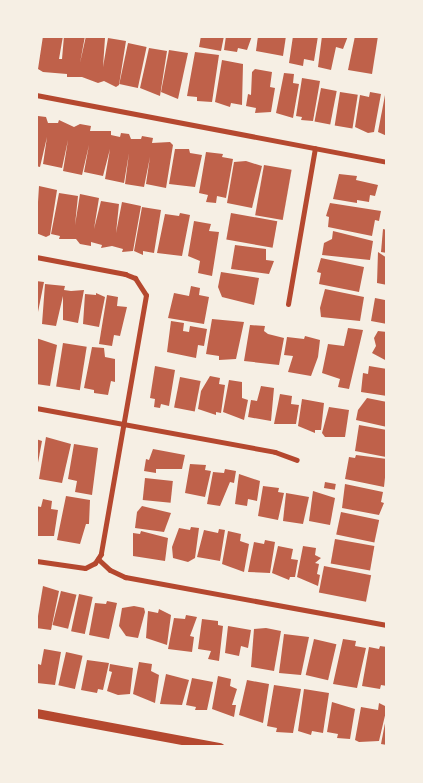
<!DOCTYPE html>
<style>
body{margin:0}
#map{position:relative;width:423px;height:783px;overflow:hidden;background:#f6efe4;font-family:"Archivo Narrow",sans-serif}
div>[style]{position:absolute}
.building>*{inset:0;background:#bf614a;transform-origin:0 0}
.minor>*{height:5px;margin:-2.5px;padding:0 2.5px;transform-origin:2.5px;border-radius:2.5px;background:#b5482f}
.tertiary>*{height:9px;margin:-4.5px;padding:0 4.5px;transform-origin:4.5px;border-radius:4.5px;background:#b5482f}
span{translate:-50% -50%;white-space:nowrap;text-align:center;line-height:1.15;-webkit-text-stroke:4px #f6efe4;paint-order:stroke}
.frame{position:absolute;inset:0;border:38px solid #f6efe4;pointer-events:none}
</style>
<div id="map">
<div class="building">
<i style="clip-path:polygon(43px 36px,63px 36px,59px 59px,62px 59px,64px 36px,85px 36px,80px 63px,86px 36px,105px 38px,103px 67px,108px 38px,126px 41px,119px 85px,116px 87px,104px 81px,98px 83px,82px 77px,67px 77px,67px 74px,43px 72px,38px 69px)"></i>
<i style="clip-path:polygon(201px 36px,224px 36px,221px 51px,199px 47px)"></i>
<i style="clip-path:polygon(226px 36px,252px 36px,247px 50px,238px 48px,237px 52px,224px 50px)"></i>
<i style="clip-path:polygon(258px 36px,286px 36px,283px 56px,256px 51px)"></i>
<i style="clip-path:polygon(293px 36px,318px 36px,314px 61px,304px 59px,303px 66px,289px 63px)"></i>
<i style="clip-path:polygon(322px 36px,348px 36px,343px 49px,336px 47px,331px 70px,318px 67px)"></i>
<i style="clip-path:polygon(355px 36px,378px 36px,372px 74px,348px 70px)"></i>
<i style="left:128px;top:43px;width:19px;height:42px;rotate:12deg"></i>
<i style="clip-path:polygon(149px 48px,167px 51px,160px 96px,140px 88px)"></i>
<i style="clip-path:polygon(169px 50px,188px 53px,178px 99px,161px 92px)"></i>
<i style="clip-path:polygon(195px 52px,219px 55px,212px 102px,197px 101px,197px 97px,187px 96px)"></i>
<i style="clip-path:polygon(222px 60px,243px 64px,242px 105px,231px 103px,230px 107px,215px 102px)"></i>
<i style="clip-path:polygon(255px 69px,272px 72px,270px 87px,275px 88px,271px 112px,255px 113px,256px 108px,246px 106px,248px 94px,251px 95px,252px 72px)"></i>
<i style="clip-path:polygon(284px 73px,294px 74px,293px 83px,299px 84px,293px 118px,276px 113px)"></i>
<i style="clip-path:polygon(302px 78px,320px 81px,313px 121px,301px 120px,302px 117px,296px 116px)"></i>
<i style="left:321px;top:88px;width:16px;height:34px;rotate:11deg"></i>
<i style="left:340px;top:92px;width:18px;height:34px;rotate:9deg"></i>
<i style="clip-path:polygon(370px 92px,381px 94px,374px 132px,368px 133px,355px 127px,360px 95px,369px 97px)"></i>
<i style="clip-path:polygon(385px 95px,387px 95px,387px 136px,378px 132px)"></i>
<i style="clip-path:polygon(38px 116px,46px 117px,48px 123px,58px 123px,59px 120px,74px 127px,80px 124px,91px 126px,90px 131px,111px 131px,111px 135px,120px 137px,121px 133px,129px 134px,131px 139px,141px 139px,142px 136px,153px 138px,152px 143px,170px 142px,173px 145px,166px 188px,146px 184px,150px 157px,144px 187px,125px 184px,129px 153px,124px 183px,105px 179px,110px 149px,103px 176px,84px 172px,89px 145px,82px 175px,63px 171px,68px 140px,62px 168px,43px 164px,47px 137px,40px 167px,36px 166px)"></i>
<i style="clip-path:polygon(175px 149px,189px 149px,190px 153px,202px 155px,195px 187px,169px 184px)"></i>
<i style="clip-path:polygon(206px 152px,223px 154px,222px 157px,233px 159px,226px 198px,217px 196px,216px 203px,206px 202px,208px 195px,199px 193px)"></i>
<i style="clip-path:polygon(246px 161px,262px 166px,252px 208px,227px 203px,234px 162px)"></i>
<i style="left:264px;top:165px;width:28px;height:51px;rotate:10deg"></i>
<i style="clip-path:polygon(339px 174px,357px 176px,356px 180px,378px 185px,375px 196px,370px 195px,369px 202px,357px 200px,357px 203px,333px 199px)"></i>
<i style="clip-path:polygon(39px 186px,57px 190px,50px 235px,46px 237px,36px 233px)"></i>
<i style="clip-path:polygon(59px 193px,78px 196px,75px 225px,80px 194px,99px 198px,94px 229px,101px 201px,119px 204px,116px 233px,122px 202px,141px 206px,133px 251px,122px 252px,123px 249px,112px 246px,101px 248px,102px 245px,91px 242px,91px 246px,80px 244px,76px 239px,59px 239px,60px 236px,51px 234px)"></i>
<i style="clip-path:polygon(330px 203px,381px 211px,379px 221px,375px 220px,372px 236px,328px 227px,329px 217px,326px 216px)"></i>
<i style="clip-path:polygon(142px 207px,161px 210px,154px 253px,143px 251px,143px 255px,134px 251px)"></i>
<i style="clip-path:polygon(180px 213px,190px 215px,182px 256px,157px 253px,165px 214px,179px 216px)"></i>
<i style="left:231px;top:213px;width:47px;height:27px;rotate:10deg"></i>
<i style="clip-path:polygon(194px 221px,211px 224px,209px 231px,219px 232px,212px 276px,198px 273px,200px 261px,188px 256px)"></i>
<i style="clip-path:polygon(383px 229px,387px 230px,387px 253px,381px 252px)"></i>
<i style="clip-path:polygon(333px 231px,373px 241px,370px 260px,322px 255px,324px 243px,332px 239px)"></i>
<i style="clip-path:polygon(235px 245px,266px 249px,266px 260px,274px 261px,269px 274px,231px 269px)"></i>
<i style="clip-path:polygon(378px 252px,387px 258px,387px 285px,377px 283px)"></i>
<i style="clip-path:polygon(321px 258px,364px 267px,359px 292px,319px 284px,321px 273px,317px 272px)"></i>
<i style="clip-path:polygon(221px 272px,259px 278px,254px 305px,222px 297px,218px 287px)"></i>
<i style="clip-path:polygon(36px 281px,44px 282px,37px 317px,36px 317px)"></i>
<i style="clip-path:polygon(45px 284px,65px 286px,64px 290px,71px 291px,84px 290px,78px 323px,63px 320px,63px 296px,56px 326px,42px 324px)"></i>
<i style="clip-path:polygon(191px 286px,200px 288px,199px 295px,209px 297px,204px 324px,168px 318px,174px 293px,189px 296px)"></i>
<i style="clip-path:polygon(325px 289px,364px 297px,360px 321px,321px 317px,320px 308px)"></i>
<i style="clip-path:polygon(96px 293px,105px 297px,99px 327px,83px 324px,85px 294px,96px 295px)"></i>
<i style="clip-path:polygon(107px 295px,118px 297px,117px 306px,127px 307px,120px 336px,114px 335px,112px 346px,99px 344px)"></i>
<i style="clip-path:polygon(387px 296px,387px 324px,371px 321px,375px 298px,385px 300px)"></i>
<i style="clip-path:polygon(212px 319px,244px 322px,236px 359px,219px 360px,219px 356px,206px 354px)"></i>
<i style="clip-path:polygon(171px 321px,184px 323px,183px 331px,189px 332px,190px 326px,207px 329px,204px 346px,198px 345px,196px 358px,167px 352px)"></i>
<i style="clip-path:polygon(250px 325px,265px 326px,264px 331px,268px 334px,284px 338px,279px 365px,244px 361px)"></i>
<i style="clip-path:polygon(348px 328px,363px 330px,349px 389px,338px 387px,340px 379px,322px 373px,328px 344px,344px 346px)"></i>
<i style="clip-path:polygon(378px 331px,387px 332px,387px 361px,372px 353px,376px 346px,374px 338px)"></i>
<i style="clip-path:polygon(305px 336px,320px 340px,318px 357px,311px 376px,288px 372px,293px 356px,284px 355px,287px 337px,304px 339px)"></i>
<i style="clip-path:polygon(36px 338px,57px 345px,50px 386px,36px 384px)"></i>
<i style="left:63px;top:343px;width:24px;height:44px;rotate:9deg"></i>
<i style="clip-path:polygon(92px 347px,104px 348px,105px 357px,115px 359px,115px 382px,111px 381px,108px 395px,94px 393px,94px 390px,84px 388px)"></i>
<i style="clip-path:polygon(155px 366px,175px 370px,169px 406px,161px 404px,160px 408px,154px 407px,155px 399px,150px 398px)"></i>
<i style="clip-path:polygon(369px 366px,387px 369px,387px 396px,361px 392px,363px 373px,368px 374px)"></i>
<i style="clip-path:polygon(210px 376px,220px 378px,219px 384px,225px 385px,221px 413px,216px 412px,216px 415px,198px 409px,201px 391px)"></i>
<i style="left:180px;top:377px;width:21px;height:31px;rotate:11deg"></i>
<i style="clip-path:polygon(229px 380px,242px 382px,242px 398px,248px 400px,244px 420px,223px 412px)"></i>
<i style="clip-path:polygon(261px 386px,274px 388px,271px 421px,248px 417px,251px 400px,257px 401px)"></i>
<i style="clip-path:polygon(280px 394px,292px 396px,291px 404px,299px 405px,296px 424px,274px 424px)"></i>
<i style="clip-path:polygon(367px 398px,387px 402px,387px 427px,356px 420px,358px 410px)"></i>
<i style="clip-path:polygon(302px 399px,324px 403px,321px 430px,315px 430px,315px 433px,298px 426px)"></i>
<i style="clip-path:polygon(329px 407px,349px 410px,345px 437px,325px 437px,322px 433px)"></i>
<i style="clip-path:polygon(359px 425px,387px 430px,386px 457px,355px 451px)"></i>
<i style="clip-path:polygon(46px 437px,71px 444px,62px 483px,39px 479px)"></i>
<i style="clip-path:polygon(36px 439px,42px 441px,37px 468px,36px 468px)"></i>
<i style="clip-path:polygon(74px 444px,98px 448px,92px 495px,75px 492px,77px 481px,68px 479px)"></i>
<i style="clip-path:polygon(153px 449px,185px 455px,182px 469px,156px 469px,156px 473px,144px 471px,146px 459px,149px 460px)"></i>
<i style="clip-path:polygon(356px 455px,387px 459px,384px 487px,345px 479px,349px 457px,355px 458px)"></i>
<i style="clip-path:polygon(190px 464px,206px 465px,205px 470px,211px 471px,205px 497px,185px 493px)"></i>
<i style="clip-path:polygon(225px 469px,236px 471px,234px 483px,230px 482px,220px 506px,207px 504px,213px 472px,224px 473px)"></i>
<i style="clip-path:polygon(239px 474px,260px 481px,257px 501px,248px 499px,247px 506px,235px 504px)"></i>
<i style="left:145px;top:478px;width:28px;height:22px;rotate:6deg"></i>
<i style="left:325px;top:482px;width:11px;height:6px;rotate:10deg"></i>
<i style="clip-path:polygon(345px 484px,383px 492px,381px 502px,384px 503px,379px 515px,342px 508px)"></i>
<i style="clip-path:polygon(263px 486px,279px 488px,278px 492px,284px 493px,278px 520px,258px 516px)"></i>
<i style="clip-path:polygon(313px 491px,335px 498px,330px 525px,309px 521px)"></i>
<i style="clip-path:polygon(286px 493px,309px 497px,303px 524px,283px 521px)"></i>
<i style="clip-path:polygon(66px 496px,90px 500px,89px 524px,86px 524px,80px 544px,57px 540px)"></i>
<i style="clip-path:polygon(43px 499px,52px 501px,51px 509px,58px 510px,54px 536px,36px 536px,36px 506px,41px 507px)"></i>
<i style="clip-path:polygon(142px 506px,171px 513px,164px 532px,135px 528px,137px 512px)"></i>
<i style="left:341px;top:512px;width:39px;height:23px;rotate:12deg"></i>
<i style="clip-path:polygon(191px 527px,199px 528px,195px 558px,188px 562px,173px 558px,172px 547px,179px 528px,190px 530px)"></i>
<i style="clip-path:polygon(219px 529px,225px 530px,220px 561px,197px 557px,204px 530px,218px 533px)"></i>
<i style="clip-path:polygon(141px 531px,168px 538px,165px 561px,133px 556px,133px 533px,140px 534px)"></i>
<i style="clip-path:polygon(228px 531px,241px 534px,240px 541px,249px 544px,244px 572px,222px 564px)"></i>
<i style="left:335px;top:539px;width:40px;height:25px;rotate:10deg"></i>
<i style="clip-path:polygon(265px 540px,275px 542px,270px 573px,248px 572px,254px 542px,264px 544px)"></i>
<i style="clip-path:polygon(278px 546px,293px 549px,291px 559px,298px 560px,295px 577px,290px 577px,289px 580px,272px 573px)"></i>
<i style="clip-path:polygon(303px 546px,316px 548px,315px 555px,321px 558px,315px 563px,319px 564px,317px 574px,320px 575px,318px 586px,297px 577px)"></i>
<i style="left:324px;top:566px;width:48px;height:27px;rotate:11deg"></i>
<i style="clip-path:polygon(43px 586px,59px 591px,51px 630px,36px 628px)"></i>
<i style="left:61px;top:591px;width:16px;height:35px;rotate:14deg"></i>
<i style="left:79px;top:594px;width:14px;height:38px;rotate:12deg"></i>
<i style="clip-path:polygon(107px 601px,117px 603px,109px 639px,89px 635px,95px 603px,106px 604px)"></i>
<i style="clip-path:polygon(134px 606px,144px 608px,145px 612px,138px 638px,126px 636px,119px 626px,122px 608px)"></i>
<i style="clip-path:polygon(159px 609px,171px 615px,167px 645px,146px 638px,148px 611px,158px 613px)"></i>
<i style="clip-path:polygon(186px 615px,197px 617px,190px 636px,194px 637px,192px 652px,168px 649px,174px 618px,185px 619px)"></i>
<i style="clip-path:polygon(202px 619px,218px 621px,218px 625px,223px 626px,219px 661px,208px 659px,211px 651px,198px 649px)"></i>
<i style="clip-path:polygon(228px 626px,251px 630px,248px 648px,241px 646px,239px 656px,225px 653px)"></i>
<i style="clip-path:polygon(266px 628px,281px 631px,274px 671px,251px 667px,254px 629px)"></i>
<i style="clip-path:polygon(284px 634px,309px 637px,301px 675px,279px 673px)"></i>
<i style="left:314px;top:639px;width:23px;height:37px;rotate:13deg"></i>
<i style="clip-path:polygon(343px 639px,356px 641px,355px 646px,366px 648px,357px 688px,333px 684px)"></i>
<i style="clip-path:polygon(380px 646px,387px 647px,387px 686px,381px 685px,380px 689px,362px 686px,369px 647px,379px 649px)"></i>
<i style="clip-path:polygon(44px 649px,61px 652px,55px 685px,37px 683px,38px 664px,41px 665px)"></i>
<i style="left:66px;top:652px;width:17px;height:34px;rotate:13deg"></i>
<i style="clip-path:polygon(87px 660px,109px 663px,103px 690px,98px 689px,97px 693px,81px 690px)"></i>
<i style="clip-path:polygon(139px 662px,152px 664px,151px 671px,159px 675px,155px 703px,133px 694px)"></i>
<i style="clip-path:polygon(110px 664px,133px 668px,130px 694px,118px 695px,107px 691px,112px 672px,109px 671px)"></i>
<i style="clip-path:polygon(166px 674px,189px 680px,182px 705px,160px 704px)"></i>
<i style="clip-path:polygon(218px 676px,231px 679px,230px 686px,237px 689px,232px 705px,236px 705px,234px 717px,212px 709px)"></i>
<i style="clip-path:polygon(192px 678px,213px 682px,207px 710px,195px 710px,196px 707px,186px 705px)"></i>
<i style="clip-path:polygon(247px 680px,269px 684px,263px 723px,239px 715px)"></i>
<i style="clip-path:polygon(274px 685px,301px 689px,293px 733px,276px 732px,277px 728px,267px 726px)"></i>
<i style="clip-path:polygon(304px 689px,329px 693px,323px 733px,312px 731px,311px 735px,298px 731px)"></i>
<i style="clip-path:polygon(332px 702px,355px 709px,350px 739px,337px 738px,338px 734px,327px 732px)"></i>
<i style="clip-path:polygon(379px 703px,387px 707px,379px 741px,359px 742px,355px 740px,361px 707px,378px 710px)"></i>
<i style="clip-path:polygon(386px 718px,387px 718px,387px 745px,381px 744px)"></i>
</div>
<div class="minor">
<i style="left:36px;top:95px;width:357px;rotate:10.8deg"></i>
<i style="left:36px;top:257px;width:91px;rotate:10.8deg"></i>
<i style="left:125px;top:274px;width:11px;rotate:22deg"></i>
<i style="left:135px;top:278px;width:20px;rotate:57deg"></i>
<i style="left:146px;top:295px;width:263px;rotate:99.9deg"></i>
<i style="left:101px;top:554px;width:11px;rotate:124deg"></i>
<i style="left:95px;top:563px;width:11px;rotate:153deg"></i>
<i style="left:85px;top:568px;width:49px;rotate:-171.9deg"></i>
<i style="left:288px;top:304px;width:158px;rotate:-80.2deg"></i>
<i style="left:36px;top:408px;width:243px;rotate:10.4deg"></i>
<i style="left:275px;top:452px;width:23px;rotate:20deg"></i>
<i style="left:98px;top:559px;width:16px;rotate:43deg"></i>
<i style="left:110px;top:570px;width:17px;rotate:25deg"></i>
<i style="left:125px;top:577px;width:266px;rotate:10.4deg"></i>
</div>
<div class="tertiary">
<i style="left:36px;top:713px;width:187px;rotate:10.5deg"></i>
</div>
<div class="frame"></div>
</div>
